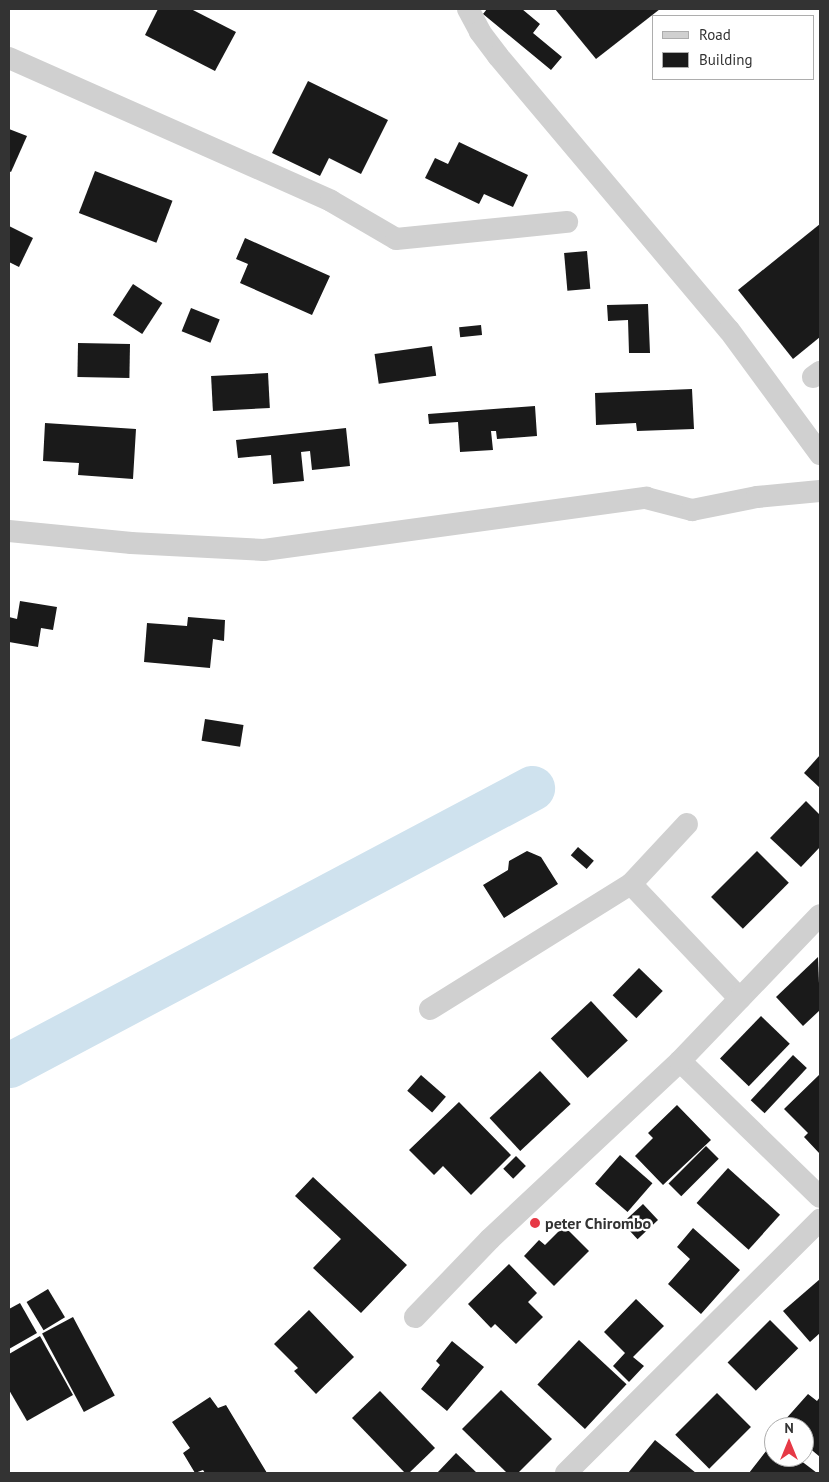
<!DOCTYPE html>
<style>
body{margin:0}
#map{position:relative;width:829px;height:1482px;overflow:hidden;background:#fff;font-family:"PT Sans",sans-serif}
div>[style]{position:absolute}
.river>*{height:45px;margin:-22.5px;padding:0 22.5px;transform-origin:22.5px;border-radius:22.5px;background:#cfe2ee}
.building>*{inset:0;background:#1a1a1a;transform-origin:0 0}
.minor>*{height:22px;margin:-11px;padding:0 11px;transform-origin:11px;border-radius:11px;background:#d0d0d0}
.dots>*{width:14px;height:14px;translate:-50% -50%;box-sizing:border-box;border:2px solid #fff;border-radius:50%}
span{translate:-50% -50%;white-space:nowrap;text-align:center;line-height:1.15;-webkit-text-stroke:5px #fff;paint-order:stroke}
.poi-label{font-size:16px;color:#333;font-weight:700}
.left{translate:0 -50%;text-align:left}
.frame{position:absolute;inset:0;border:10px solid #333;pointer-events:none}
.legend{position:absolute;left:652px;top:15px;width:162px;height:65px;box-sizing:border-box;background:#fff;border:1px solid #adadad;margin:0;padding:6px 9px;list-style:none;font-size:15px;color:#333}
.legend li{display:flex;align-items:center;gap:10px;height:25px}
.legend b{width:25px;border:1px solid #adadad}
.north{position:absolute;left:764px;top:1417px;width:50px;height:50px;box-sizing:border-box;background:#fff;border:1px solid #adadad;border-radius:50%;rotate:0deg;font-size:14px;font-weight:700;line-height:20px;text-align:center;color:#333}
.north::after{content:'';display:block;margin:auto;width:18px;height:22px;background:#e63946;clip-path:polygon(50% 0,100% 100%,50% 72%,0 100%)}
</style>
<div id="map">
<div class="river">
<i style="left:9px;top:1065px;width:592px;rotate:-27.91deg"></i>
</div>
<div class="building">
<i style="clip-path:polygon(158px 9px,191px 9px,236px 32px,215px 71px,145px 35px)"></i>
<i style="clip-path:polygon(487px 9px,522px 9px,540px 24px,533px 33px,562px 57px,551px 70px,483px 14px)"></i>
<i style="clip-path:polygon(555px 9px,660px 9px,596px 59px)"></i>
<i style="clip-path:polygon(308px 81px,388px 120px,361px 174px,329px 158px,320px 176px,272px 153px)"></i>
<i style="clip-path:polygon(9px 129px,27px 136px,11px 172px,9px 171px)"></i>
<i style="clip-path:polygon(459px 142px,528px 175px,513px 207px,484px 194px,479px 204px,425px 178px,435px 158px,448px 164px)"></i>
<i style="left:95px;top:171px;width:83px;height:45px;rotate:21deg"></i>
<i style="clip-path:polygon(820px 224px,820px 337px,793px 359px,738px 290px)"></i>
<i style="clip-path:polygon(9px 226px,33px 238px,19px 267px,9px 262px)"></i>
<i style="clip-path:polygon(245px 238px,330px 276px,312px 315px,240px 283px,248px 264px,236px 259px)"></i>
<i style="left:587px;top:251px;width:38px;height:23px;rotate:85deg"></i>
<i style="left:133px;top:284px;width:35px;height:37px;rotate:33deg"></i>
<i style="clip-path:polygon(648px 304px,650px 353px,629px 353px,628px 320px,608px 321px,607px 305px)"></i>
<i style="left:191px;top:308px;width:31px;height:25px;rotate:22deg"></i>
<i style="left:481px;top:325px;width:10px;height:22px;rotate:84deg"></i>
<i style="left:78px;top:343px;width:52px;height:34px;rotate:1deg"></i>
<i style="left:432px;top:346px;width:30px;height:58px;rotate:82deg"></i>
<i style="left:268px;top:373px;width:35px;height:57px;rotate:87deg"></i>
<i style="clip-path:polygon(692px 389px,694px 429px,637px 431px,636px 423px,596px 425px,595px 393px)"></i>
<i style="clip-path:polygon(535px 406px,537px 436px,497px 439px,496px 431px,491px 431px,493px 450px,460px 452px,458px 422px,429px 424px,428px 414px)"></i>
<i style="clip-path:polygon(45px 423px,136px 429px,133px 479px,78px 475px,79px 463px,43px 461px)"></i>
<i style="clip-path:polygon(346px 428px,350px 466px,312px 470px,310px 451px,301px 452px,304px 481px,273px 484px,271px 455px,238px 458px,236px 440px)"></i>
<i style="clip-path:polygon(20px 601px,57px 607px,53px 630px,41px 628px,38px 647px,9px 642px,9px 617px,17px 619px)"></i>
<i style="clip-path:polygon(188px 617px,225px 620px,224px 641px,213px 639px,210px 668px,144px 662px,147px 623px,187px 626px)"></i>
<i style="left:205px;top:719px;width:39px;height:22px;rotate:9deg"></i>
<i style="clip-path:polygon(820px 755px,820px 788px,804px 773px)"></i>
<i style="clip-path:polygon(806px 801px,820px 815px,820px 847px,801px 867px,770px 838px)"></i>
<i style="left:578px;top:847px;width:21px;height:11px;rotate:41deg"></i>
<i style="clip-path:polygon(527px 851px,541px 857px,558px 884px,504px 918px,483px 885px,508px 870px,509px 861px)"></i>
<i style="left:757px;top:851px;width:45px;height:65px;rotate:45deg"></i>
<i style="clip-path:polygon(818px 957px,820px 1010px,803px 1026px,776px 997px)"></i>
<i style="left:639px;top:968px;width:33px;height:38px;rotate:44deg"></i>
<i style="left:591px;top:1001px;width:54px;height:55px;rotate:47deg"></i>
<i style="left:761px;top:1016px;width:40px;height:59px;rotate:44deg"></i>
<i style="left:793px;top:1055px;width:19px;height:62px;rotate:43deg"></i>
<i style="left:540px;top:1071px;width:45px;height:69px;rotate:47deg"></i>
<i style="clip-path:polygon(820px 1074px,820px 1154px,804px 1137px,808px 1133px,784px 1109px)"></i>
<i style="left:421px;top:1075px;width:33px;height:21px;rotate:41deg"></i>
<i style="clip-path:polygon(459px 1102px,511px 1155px,471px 1195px,443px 1166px,434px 1175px,409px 1150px)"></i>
<i style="clip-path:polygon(677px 1105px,711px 1140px,663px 1185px,635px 1156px,653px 1138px,648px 1133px)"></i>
<i style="left:706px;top:1146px;width:18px;height:53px;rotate:45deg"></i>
<i style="left:620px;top:1155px;width:43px;height:38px;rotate:41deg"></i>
<i style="left:516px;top:1156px;width:14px;height:18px;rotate:45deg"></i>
<i style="left:728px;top:1168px;width:70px;height:47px;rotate:42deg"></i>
<i style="clip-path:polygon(313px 1177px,407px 1265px,361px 1313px,313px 1268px,341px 1239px,295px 1196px)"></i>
<i style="left:643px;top:1204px;width:22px;height:28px;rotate:47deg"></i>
<i style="clip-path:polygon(564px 1226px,589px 1251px,554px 1286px,524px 1256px,539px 1240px,545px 1245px)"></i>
<i style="clip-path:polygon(693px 1228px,740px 1270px,701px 1314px,668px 1284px,690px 1259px,677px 1247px)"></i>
<i style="clip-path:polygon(509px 1264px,537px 1293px,528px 1302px,543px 1317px,516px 1344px,495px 1324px,491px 1328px,468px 1304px)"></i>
<i style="clip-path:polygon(820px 1279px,820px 1333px,810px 1342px,783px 1311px)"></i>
<i style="left:48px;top:1289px;width:33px;height:25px;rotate:59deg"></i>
<i style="clip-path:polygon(636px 1299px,664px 1326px,633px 1357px,644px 1366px,629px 1382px,613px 1366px,625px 1353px,604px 1332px)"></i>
<i style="clip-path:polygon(20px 1303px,37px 1333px,9px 1349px,9px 1309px)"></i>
<i style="clip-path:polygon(309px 1310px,354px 1357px,316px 1394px,294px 1371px,298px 1368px,274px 1344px)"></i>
<i style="left:73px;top:1317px;width:89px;height:35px;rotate:62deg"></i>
<i style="left:770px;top:1320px;width:40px;height:60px;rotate:45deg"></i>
<i style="clip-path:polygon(40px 1336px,73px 1395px,27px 1421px,9px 1390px,9px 1354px)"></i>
<i style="left:579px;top:1340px;width:65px;height:61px;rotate:43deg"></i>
<i style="clip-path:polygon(452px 1341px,484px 1367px,447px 1411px,421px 1389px,440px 1365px,436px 1361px)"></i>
<i style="clip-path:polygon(501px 1390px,552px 1439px,518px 1473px,507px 1473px,462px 1429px)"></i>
<i style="clip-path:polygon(380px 1391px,435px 1448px,409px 1473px,405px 1473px,352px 1418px)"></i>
<i style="left:717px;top:1393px;width:48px;height:59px;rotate:45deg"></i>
<i style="clip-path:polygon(808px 1394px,817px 1401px,820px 1397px,820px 1457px,807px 1446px,810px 1443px,804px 1438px,804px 1427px,791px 1427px,784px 1421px)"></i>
<i style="clip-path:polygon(210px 1397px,218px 1408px,226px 1405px,267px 1473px,205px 1473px,203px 1470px,195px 1473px,183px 1453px,190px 1448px,172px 1422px)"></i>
<i style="clip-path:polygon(655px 1440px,696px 1473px,628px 1473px)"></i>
<i style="clip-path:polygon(774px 1441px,774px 1457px,796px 1457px,817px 1473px,749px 1473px)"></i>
<i style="clip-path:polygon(456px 1453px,477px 1473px,437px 1473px)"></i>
</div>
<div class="minor">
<i style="left:468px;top:9px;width:26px;rotate:62deg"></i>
<i style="left:480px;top:32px;width:30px;rotate:53deg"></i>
<i style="left:498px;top:56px;width:358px;rotate:49.9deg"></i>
<i style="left:729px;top:330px;width:154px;rotate:53.7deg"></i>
<i style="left:9px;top:58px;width:352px;rotate:23.9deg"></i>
<i style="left:331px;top:201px;width:75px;rotate:30.3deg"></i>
<i style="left:396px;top:239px;width:172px;rotate:-5.7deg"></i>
<i style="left:813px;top:377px;width:9px;rotate:-36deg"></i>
<i style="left:9px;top:531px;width:123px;rotate:5.6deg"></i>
<i style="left:131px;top:543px;width:133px;rotate:3deg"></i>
<i style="left:264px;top:550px;width:386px;rotate:-7.8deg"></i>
<i style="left:646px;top:498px;width:48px;rotate:14.6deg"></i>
<i style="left:692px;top:510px;width:66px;rotate:-11.3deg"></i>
<i style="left:757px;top:497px;width:63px;rotate:-5.4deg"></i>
<i style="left:631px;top:884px;width:158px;rotate:46.5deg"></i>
<i style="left:430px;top:1009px;width:237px;rotate:-31.9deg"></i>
<i style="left:631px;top:884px;width:82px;rotate:-47deg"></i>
<i style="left:680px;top:1061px;width:195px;rotate:44.2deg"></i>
<i style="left:415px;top:1317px;width:108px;rotate:-46.1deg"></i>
<i style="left:490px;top:1239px;width:260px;rotate:-43.1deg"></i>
<i style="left:680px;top:1061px;width:202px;rotate:-46.2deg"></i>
<i style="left:566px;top:1473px;width:359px;rotate:-44.9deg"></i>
</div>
<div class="dots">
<i style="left:535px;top:1223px;background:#e63946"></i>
</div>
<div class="poi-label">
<span class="left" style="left:545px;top:1223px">peter Chirombo</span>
</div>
<div class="frame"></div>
<ul class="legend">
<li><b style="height:6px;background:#d0d0d0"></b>Road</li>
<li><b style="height:14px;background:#1a1a1a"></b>Building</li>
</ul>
<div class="north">N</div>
</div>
